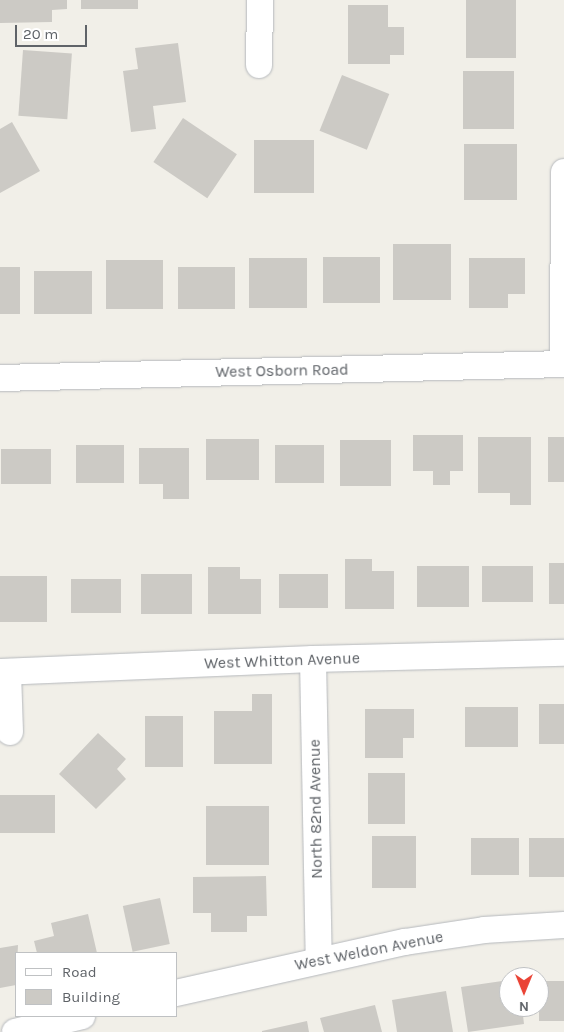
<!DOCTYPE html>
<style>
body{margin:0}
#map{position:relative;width:564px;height:1032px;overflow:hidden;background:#f1efe8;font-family:Karla,sans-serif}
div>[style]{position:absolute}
.building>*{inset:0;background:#cccac5;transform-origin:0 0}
.roads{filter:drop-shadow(0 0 1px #b5b8bc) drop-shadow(0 0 1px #b5b8bc)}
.minor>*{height:26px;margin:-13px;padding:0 13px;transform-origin:13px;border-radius:13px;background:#fff}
span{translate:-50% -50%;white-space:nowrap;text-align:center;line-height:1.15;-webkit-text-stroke:4px #fff;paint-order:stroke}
.street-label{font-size:16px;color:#5f6368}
.legend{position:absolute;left:15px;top:952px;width:162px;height:65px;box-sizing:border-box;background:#fff;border:1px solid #bfc1c3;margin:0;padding:6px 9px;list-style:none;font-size:15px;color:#5f6368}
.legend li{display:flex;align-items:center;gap:10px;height:25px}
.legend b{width:25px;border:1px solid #bfc1c3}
.north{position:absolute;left:499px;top:967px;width:50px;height:50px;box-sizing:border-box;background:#fff;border:1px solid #bfc1c3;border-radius:50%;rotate:180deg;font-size:14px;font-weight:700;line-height:20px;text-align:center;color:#5f6368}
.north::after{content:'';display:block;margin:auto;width:18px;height:22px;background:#ea4335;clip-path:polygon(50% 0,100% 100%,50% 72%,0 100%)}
.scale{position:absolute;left:15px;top:25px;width:72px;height:22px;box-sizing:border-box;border:2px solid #5f6368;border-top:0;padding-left:6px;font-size:15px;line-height:18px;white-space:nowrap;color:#5f6368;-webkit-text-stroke:4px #fff;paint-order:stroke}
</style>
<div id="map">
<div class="building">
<i style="clip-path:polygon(0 0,67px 0,67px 9px,52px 10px,52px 22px,0 23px)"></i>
<i style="left:81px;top:0;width:57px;height:9px"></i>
<i style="left:466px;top:0;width:50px;height:58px"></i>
<i style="clip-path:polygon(348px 5px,388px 5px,388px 27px,404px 27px,404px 55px,390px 55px,390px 64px,348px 64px)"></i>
<i style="clip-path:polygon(178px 43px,186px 102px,153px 106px,156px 129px,131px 132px,123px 71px,138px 69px,135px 48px)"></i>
<i style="left:23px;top:50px;width:49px;height:66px;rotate:4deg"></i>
<i style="left:463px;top:71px;width:51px;height:58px"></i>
<i style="left:342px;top:75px;width:51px;height:60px;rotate:22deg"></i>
<i style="left:183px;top:118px;width:65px;height:53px;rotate:34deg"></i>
<i style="clip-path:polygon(12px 122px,40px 171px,0 193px,0 129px)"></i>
<i style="left:254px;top:140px;width:60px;height:53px"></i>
<i style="left:464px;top:144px;width:53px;height:56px"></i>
<i style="left:393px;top:244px;width:58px;height:56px"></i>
<i style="left:323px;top:257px;width:57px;height:46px"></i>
<i style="left:249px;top:258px;width:58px;height:50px"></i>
<i style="clip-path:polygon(469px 258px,525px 258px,525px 294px,508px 294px,508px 308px,469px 308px)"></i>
<i style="left:106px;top:260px;width:57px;height:49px"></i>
<i style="left:0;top:267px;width:20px;height:47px"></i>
<i style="left:178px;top:267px;width:57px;height:42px"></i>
<i style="left:34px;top:271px;width:58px;height:43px"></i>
<i style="clip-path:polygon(413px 435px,463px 435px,463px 471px,450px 471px,450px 485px,433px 485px,433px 471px,413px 471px)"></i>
<i style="clip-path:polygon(478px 437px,531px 437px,531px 505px,510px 505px,510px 493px,478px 493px)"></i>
<i style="left:548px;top:437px;width:16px;height:45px"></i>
<i style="left:206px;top:439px;width:53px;height:41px"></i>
<i style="left:340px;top:440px;width:51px;height:46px"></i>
<i style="left:76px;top:445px;width:48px;height:38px"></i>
<i style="left:275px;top:445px;width:49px;height:38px"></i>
<i style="clip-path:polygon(139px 448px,189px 448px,189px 499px,163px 499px,163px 484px,139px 484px)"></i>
<i style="left:1px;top:449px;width:50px;height:35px"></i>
<i style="clip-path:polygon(345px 559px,372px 559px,372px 571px,394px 571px,394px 609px,345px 609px)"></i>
<i style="left:549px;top:563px;width:15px;height:41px"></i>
<i style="left:417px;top:566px;width:52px;height:41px"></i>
<i style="left:482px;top:566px;width:51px;height:36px"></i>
<i style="clip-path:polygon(208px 567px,240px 567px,240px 579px,261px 579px,261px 614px,208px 614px)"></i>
<i style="left:141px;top:574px;width:51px;height:40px"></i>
<i style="left:279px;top:574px;width:49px;height:34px"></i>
<i style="left:0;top:576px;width:47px;height:46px"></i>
<i style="left:71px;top:579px;width:50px;height:34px"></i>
<i style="clip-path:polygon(252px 694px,272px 694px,272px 764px,214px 764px,214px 711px,252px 711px)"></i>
<i style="left:539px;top:704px;width:25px;height:40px"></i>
<i style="left:465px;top:707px;width:53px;height:40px"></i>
<i style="clip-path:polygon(365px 709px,414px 709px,414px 738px,403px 738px,403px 758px,365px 758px)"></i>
<i style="left:145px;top:716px;width:38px;height:51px"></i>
<i style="clip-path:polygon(98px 733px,126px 759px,117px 769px,126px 779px,96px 809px,59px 774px)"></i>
<i style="left:368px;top:773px;width:37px;height:51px"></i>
<i style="left:0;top:795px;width:55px;height:38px"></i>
<i style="left:206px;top:806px;width:63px;height:59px"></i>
<i style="left:372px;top:836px;width:44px;height:52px"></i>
<i style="left:471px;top:838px;width:48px;height:37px"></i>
<i style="left:529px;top:838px;width:35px;height:39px"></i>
<i style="clip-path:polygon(266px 876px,267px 916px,247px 916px,247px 932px,211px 932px,211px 913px,193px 913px,193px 877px)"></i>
<i style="left:160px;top:898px;width:47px;height:38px;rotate:78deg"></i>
<i style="clip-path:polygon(88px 914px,97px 953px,37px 953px,34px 941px,54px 936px,51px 923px)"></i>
<i style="clip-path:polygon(18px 945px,16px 985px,0 988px,0 948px)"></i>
<i style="clip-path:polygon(509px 980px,509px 1007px,522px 1007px,524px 1024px,468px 1032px,461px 987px)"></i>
<i style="left:539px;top:981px;width:25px;height:40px"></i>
<i style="clip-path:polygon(446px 991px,453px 1032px,397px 1032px,392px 1000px)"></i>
<i style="clip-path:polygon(375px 1005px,382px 1032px,324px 1032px,320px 1018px)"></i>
<i style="clip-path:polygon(307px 1021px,309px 1032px,262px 1032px,262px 1031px)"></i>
</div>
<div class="roads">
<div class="minor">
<i style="left:259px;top:65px;width:65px;rotate:-89.1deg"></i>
<i style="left:563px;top:364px;width:192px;rotate:-89.7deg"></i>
<i style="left:0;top:378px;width:564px;rotate:-1.42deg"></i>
<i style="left:313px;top:659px;width:301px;rotate:88.9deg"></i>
<i style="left:0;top:672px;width:313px;rotate:-2.4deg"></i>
<i style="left:313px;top:659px;width:251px;rotate:-1.4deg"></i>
<i style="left:8px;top:672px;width:60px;rotate:88.1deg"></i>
<i style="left:176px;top:993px;width:235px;rotate:-12.6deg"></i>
<i style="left:405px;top:942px;width:80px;rotate:-8.6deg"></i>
<i style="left:484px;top:930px;width:80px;rotate:-3.6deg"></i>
<i style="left:15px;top:1032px;width:69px;rotate:-13.4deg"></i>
</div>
</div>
<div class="street-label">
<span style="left:282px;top:371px;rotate:-1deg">West Osborn Road</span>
<span style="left:282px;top:661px;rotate:-2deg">West Whitton Avenue</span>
<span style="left:316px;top:809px;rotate:-91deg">North 82nd Avenue</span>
<span style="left:369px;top:951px;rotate:-11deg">West Weldon Avenue</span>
</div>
<ul class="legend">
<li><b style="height:6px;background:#fff"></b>Road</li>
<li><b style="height:14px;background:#cccac5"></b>Building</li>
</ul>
<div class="north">N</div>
<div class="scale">20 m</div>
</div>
